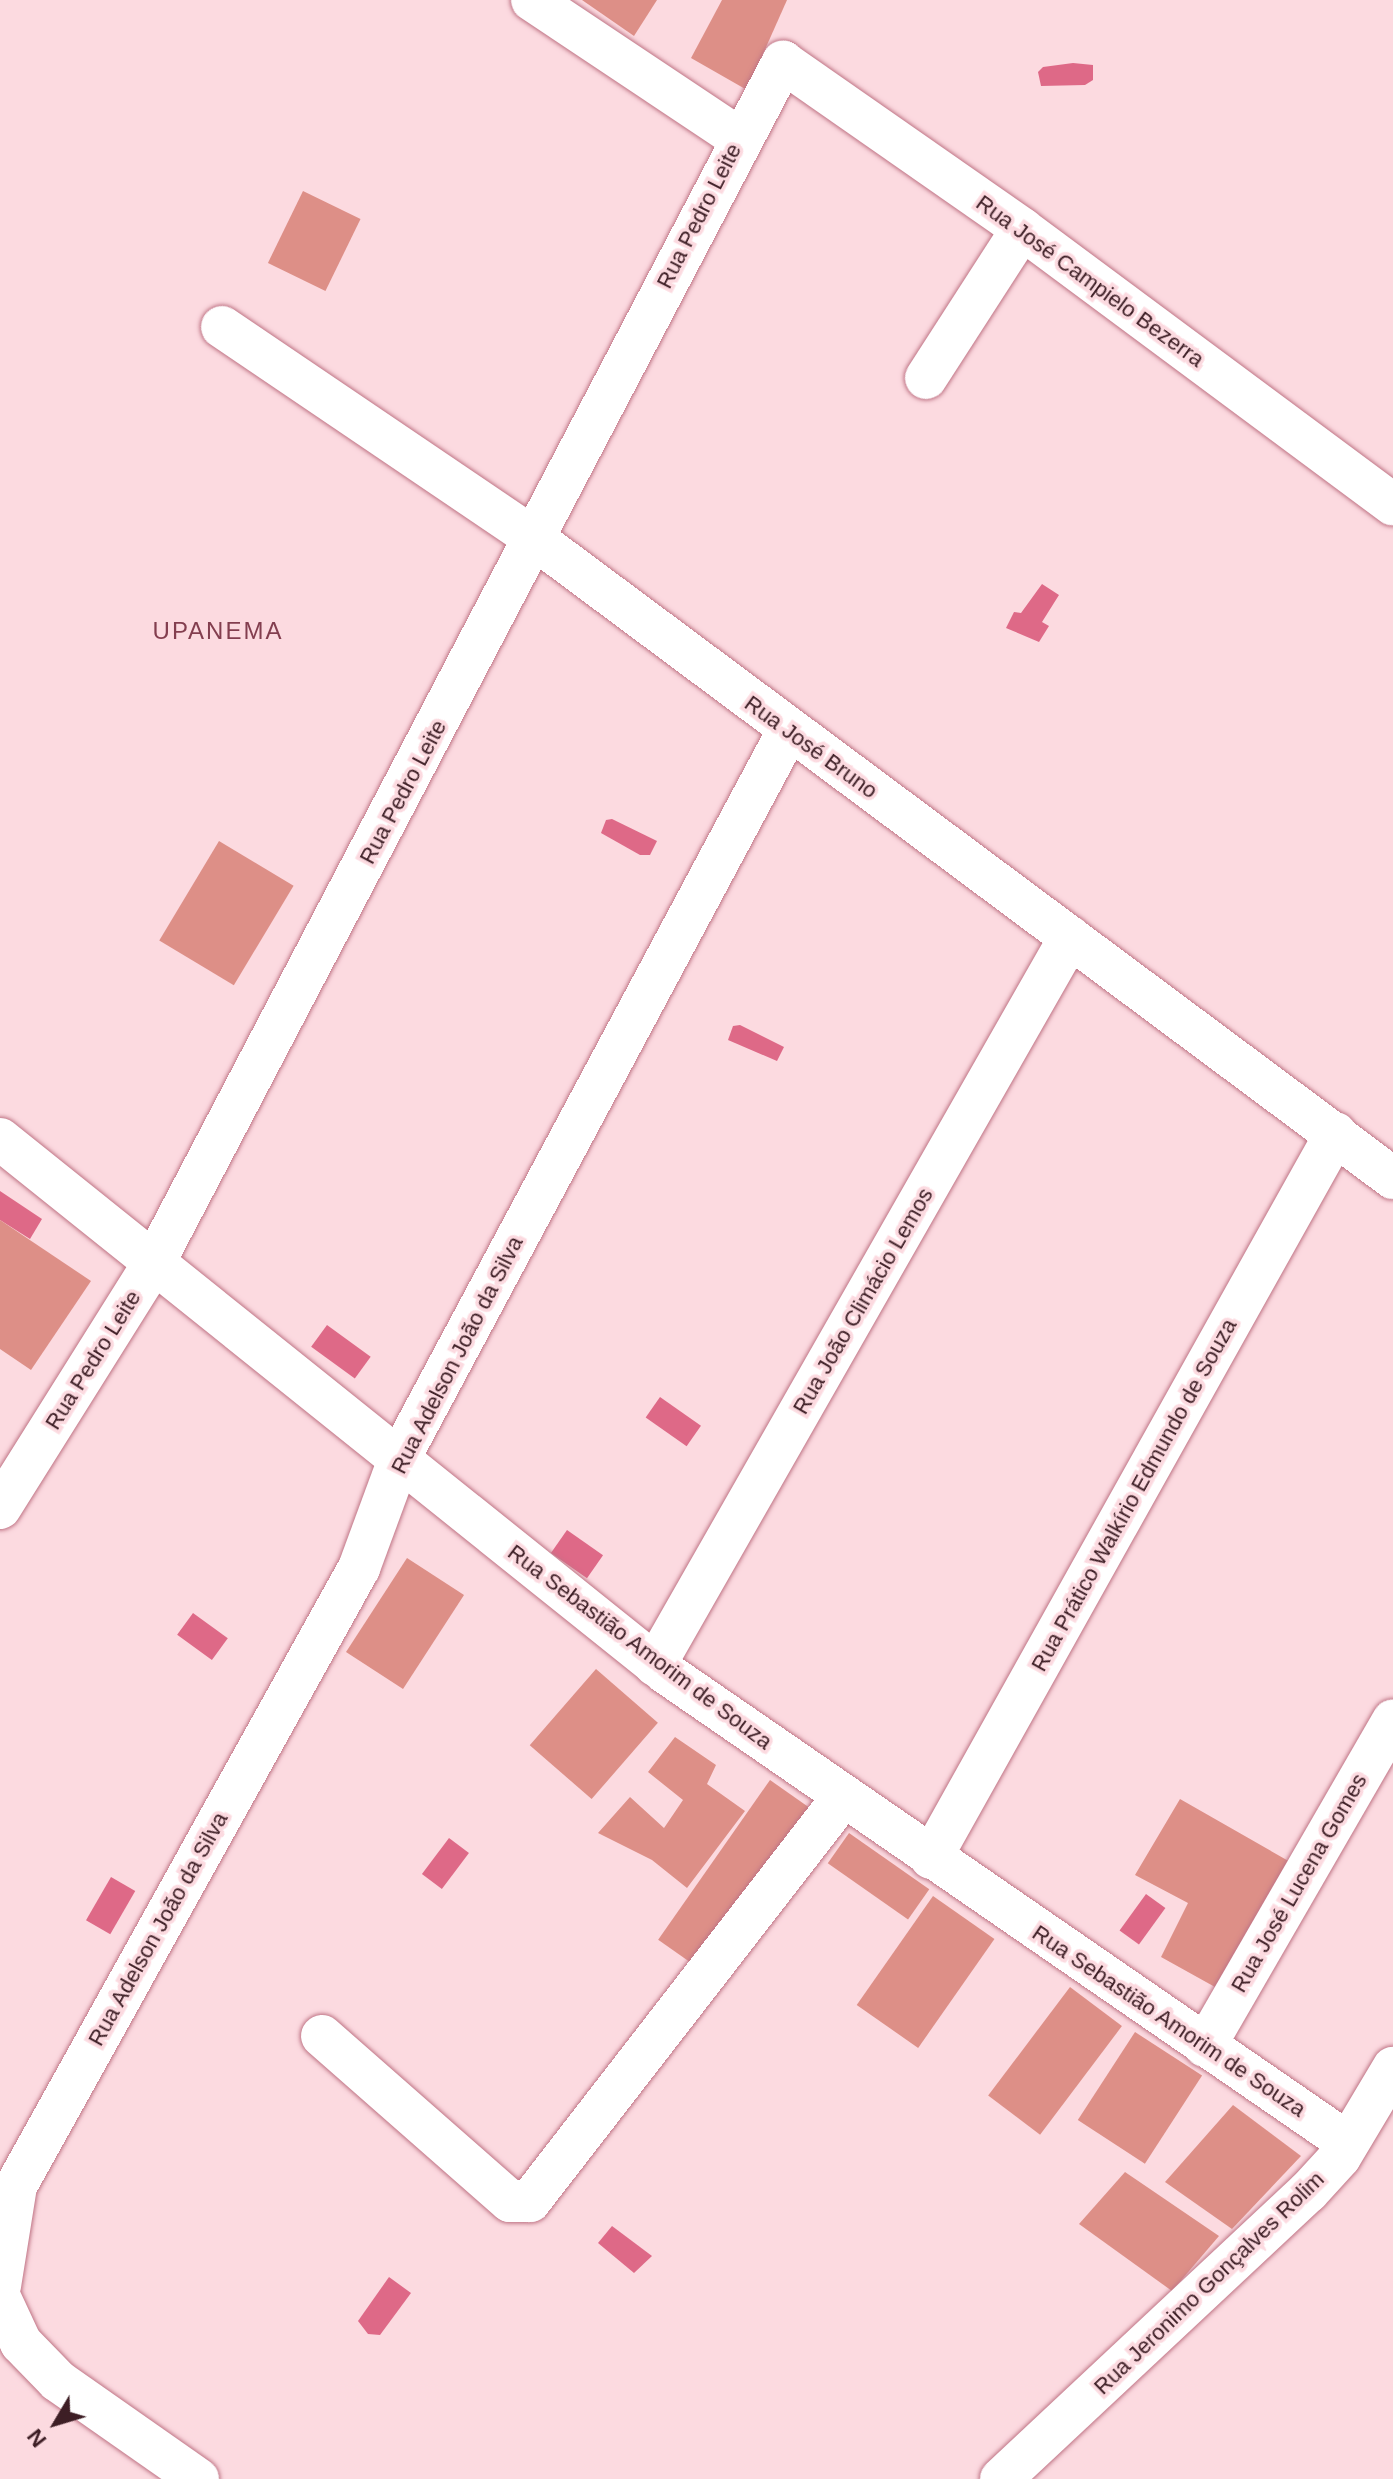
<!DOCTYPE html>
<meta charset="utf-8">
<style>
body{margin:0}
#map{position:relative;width:1393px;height:2479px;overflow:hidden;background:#fcdae0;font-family:Helvetica,sans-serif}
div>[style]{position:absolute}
.water>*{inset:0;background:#de6987;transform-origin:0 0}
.building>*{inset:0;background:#dd8f87;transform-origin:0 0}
.roads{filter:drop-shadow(0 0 2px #bf7485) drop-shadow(0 0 2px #bf7485)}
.minor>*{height:42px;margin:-21px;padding:0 21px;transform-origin:21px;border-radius:21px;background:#fff}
span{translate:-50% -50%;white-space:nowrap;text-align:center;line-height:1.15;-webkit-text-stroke:7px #fcdae0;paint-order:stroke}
.street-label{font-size:22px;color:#3d1e25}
.neighbourhood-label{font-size:24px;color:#833e4f;letter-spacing:2px}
.north{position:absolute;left:16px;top:2383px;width:80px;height:80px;-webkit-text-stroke:6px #fcdae0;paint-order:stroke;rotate:232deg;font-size:22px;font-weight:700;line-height:32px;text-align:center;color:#3d1e25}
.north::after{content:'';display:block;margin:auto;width:28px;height:36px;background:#3d1e25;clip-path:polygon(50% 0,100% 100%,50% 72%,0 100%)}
</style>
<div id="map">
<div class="water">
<i style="clip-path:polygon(1073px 63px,1093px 65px,1093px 80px,1085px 85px,1041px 86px,1038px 72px,1043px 67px)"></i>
<i style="clip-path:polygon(1042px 584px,1059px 595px,1042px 622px,1049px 626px,1039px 642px,1006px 628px,1014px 612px,1021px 613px)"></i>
<i style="clip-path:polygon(612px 819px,657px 841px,650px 855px,640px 855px,601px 833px,606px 820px)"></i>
<i style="clip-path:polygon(740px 1025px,784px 1047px,777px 1061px,728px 1040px,733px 1026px)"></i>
<i style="clip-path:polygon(0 1191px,42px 1219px,30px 1239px,0 1220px)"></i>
<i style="left:327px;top:1325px;width:54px;height:27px;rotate:36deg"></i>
<i style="left:660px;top:1397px;width:50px;height:25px;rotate:35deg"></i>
<i style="left:567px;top:1530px;width:44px;height:28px;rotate:35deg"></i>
<i style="left:193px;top:1613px;width:43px;height:27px;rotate:36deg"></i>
<i style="left:449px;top:1838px;width:25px;height:45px;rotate:37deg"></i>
<i style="left:111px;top:1877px;width:28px;height:50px;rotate:30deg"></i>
<i style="left:1146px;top:1894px;width:24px;height:45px;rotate:36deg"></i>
<i style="clip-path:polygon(612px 2226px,652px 2256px,634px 2273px,598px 2243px)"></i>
<i style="clip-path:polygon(389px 2277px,411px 2293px,380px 2335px,368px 2334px,358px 2321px)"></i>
</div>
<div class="building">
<i style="clip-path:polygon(582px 0,657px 0,634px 36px)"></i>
<i style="clip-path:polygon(722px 0,787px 0,747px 90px,691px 58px)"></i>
<i style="left:303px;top:191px;width:64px;height:80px;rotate:26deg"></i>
<i style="left:219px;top:841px;width:87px;height:116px;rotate:31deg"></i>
<i style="clip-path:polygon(0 1220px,91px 1281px,31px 1370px,0 1349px)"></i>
<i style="left:407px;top:1558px;width:68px;height:112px;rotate:33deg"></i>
<i style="left:596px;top:1669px;width:82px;height:101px;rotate:41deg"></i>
<i style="clip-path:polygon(675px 1737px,716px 1765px,707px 1784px,745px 1811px,687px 1888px,652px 1860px,598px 1833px,630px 1797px,664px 1828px,683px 1800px,648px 1772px)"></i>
<i style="left:770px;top:1780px;width:60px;height:195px;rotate:35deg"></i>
<i style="clip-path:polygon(1180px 1799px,1299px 1867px,1224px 1992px,1161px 1957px,1188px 1903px,1135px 1875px)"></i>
<i style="left:849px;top:1833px;width:98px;height:37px;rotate:35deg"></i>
<i style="left:933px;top:1896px;width:75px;height:133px;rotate:35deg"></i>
<i style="left:1070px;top:1987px;width:65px;height:136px;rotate:37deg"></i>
<i style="left:1135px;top:2032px;width:80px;height:105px;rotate:33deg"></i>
<i style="clip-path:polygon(1233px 2105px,1301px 2156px,1232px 2229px,1165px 2182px)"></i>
<i style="clip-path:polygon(1125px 2172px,1219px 2236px,1172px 2291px,1079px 2224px)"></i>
</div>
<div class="roads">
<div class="minor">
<i style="left:532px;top:0;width:249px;rotate:33.7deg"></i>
<i style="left:222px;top:327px;width:378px;rotate:34.1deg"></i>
<i style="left:535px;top:539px;width:1070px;rotate:36.68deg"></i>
<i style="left:926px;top:378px;width:177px;rotate:-57.2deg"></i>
<i style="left:0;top:1139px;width:854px;rotate:38.72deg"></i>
<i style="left:666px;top:1673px;width:828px;rotate:34.57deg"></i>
<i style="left:0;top:1508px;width:292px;rotate:-57.9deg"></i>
<i style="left:155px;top:1261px;width:1354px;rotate:-62.36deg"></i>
<i style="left:783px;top:62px;width:292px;rotate:34.9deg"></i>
<i style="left:1022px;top:229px;width:462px;rotate:36.6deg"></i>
<i style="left:655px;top:1665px;width:838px;rotate:-60.31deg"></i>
<i style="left:931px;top:1858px;width:830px;rotate:-60.81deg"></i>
<i style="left:322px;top:2036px;width:250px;rotate:41.3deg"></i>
<i style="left:510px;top:2201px;width:20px"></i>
<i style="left:530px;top:2201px;width:511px;rotate:-52.23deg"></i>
<i style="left:1205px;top:2046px;width:376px;rotate:-60deg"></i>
<i style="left:0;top:2286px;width:101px;rotate:-80.9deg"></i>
<i style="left:16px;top:2186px;width:707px;rotate:-60.97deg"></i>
<i style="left:359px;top:1568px;width:116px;rotate:-69.8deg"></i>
<i style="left:399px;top:1459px;width:825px;rotate:-61.88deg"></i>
<i style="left:0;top:2298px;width:50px;rotate:65deg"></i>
<i style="left:21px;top:2343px;width:53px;rotate:45.8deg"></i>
<i style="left:58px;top:2381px;width:171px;rotate:35deg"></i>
<i style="left:1001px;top:2479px;width:420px;rotate:-43.1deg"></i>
<i style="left:1308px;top:2192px;width:47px;rotate:-47.6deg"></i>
<i style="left:1340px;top:2157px;width:104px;rotate:-59.2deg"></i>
</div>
</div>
<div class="street-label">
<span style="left:699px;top:216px;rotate:-63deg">Rua Pedro Leite</span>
<span style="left:1090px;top:281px;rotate:36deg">Rua José Campielo Bezerra</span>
<span style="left:811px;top:747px;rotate:36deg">Rua José Bruno</span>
<span style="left:403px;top:792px;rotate:-62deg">Rua Pedro Leite</span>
<span style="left:863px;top:1301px;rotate:-60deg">Rua João Climácio Lemos</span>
<span style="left:457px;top:1355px;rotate:-63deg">Rua Adelson João da Silva</span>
<span style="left:93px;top:1360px;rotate:-58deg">Rua Pedro Leite</span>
<span style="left:1134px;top:1495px;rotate:-61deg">Rua Prático Walkírio Edmundo de Souza</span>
<span style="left:640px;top:1647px;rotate:37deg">Rua Sebastião Amorim de Souza</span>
<span style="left:1299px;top:1883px;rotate:-60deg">Rua José Lucena Gomes</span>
<span style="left:158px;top:1929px;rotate:-61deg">Rua Adelson João da Silva</span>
<span style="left:1169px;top:2021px;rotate:34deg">Rua Sebastião Amorim de Souza</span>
<span style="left:1209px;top:2283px;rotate:-44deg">Rua Jeronimo Gonçalves Rolim</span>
</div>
<div class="neighbourhood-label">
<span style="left:218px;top:631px">UPANEMA</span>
</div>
<div class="north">N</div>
</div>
